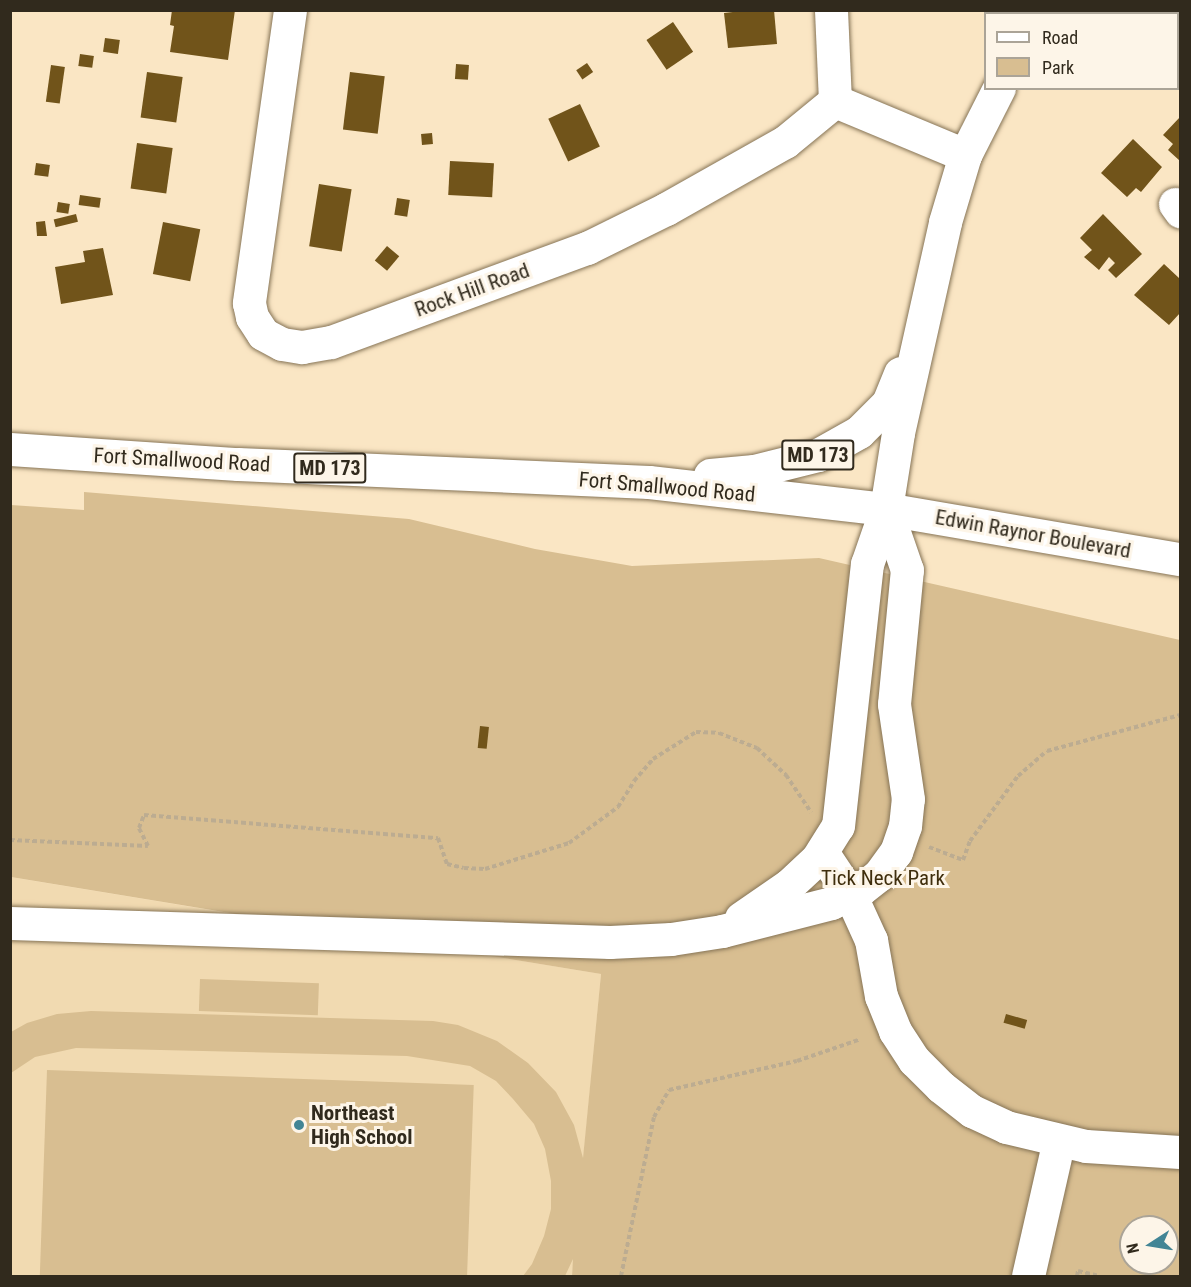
<!DOCTYPE html>
<style>
body{margin:0}
#map{position:relative;width:1191px;height:1287px;overflow:hidden;background:#fae6c4;font-family:"Roboto Condensed",sans-serif}
div>[style]{position:absolute}
.built>*{inset:0;background:#f1dab1}
.green>*{inset:0;background:#d8be91;transform-origin:0 0}
.building>*{inset:0;background:#71541a;transform-origin:0 0}
.path>*{height:4px;margin-top:-2px;transform-origin:0;background:repeating-linear-gradient(90deg,#bcac91 0 4.5px,transparent 0 7.5px)}
.roads{filter:drop-shadow(0 0 2px #867456) drop-shadow(0 0 2px #867456)}
.minor>*{height:33px;margin:-16.5px;padding:0 16.5px;transform-origin:16.5px;border-radius:16.5px;background:#fff}
.major>*{height:33px;margin:-16.5px;padding:0 16.5px;transform-origin:16.5px;border-radius:16.5px;background:#fff}
.dots>*{width:16px;height:16px;translate:-50% -50%;box-sizing:border-box;border:3px solid #fdf5e8;border-radius:50%}
span{translate:-50% -50%;white-space:nowrap;text-align:center;line-height:1.15;-webkit-text-stroke:6px #fdf5e8;paint-order:stroke}
.shield-label span{padding:2px 4px;background:#fdf5e8;border:2px solid;border-radius:4px;-webkit-text-stroke-width:0}
.shield-label{font-size:20px;color:#312a1d;font-weight:700}
.street-label{font-size:21px;color:#312a1d}
.park-label{font-size:21px;color:#3f2e0d}
.poi-label{font-size:21px;color:#312a1d;font-weight:700}
.left{translate:0 -50%;text-align:left}
.frame{position:absolute;inset:0;border:12px solid #312a1d;pointer-events:none}
.legend{position:absolute;left:984px;top:12px;width:195px;height:78px;box-sizing:border-box;background:#fdf5e8;border:2px solid #aba497;margin:0;padding:8px 10px;list-style:none;font-size:18px;color:#312a1d}
.legend li{display:flex;align-items:center;gap:12px;height:30px}
.legend b{width:30px;border:2px solid #aba497}
.north{position:absolute;left:1119px;top:1215px;width:60px;height:60px;box-sizing:border-box;background:#fdf5e8;border:2px solid #aba497;border-radius:50%;rotate:258deg;font-size:16px;font-weight:700;line-height:24px;text-align:center;color:#312a1d}
.north::after{content:'';display:block;margin:auto;width:21px;height:27px;background:#428595;clip-path:polygon(50% 0,100% 100%,50% 72%,0 100%)}
</style>
<div id="map">
<div class="built">
<i style="clip-path:polygon(10px 877px,601px 974px,572px 1276px,11px 1276px)"></i>
</div>
<div class="green">
<i style="clip-path:polygon(evenodd,84px 492px,409px 519px,535px 549px,632px 566px,819px 558px,1180px 640px,1180px 1276px,572px 1276px,573px 1259px,565px 1276px,523px 1276px,532px 1264px,544px 1236px,551px 1209px,551px 1181px,545px 1149px,534px 1124px,513px 1099px,496px 1081px,470px 1066px,407px 1056px,76px 1048px,35px 1057px,11px 1073px,11px 1032px,27px 1023px,57px 1014px,91px 1011px,433px 1021px,458px 1025px,497px 1041px,528px 1063px,556px 1092px,574px 1125px,583px 1158px,601px 974px,11px 877px,11px 505px,84px 510px,84px 492px,1131px 1227px,1167px 1227px,1167px 1263px,1131px 1263px,1131px 1227px)"></i>
<i style="left:200px;top:979px;width:119px;height:32px;rotate:2deg"></i>
<i style="left:47px;top:1070px;width:427px;height:206px;rotate:2deg"></i>
</div>
<div class="building">
<i style="clip-path:polygon(172px 10px,235px 10px,228px 60px,170px 52px,174px 26px,170px 25px)"></i>
<i style="clip-path:polygon(750px 10px,774px 10px,777px 44px,728px 48px,724px 13px)"></i>
<i style="left:673px;top:22px;width:36px;height:32px;rotate:56deg"></i>
<i style="left:105px;top:38px;width:15px;height:14px;rotate:8deg"></i>
<i style="left:80px;top:54px;width:14px;height:12px;rotate:8deg"></i>
<i style="left:587px;top:63px;width:11px;height:13px;rotate:56deg"></i>
<i style="left:456px;top:64px;width:13px;height:15px;rotate:4deg"></i>
<i style="left:51px;top:65px;width:14px;height:37px;rotate:8deg"></i>
<i style="left:147px;top:72px;width:36px;height:46px;rotate:8deg"></i>
<i style="left:350px;top:72px;width:35px;height:58px;rotate:7deg"></i>
<i style="left:580px;top:104px;width:47px;height:35px;rotate:65deg"></i>
<i style="clip-path:polygon(1180px 117px,1180px 161px,1168px 150px,1173px 144px,1163px 135px)"></i>
<i style="left:432px;top:133px;width:11px;height:11px;rotate:85deg"></i>
<i style="clip-path:polygon(1133px 139px,1162px 167px,1141px 192px,1136px 188px,1127px 197px,1101px 173px)"></i>
<i style="left:137px;top:143px;width:36px;height:46px;rotate:8deg"></i>
<i style="left:450px;top:161px;width:44px;height:34px;rotate:3deg"></i>
<i style="left:36px;top:163px;width:14px;height:12px;rotate:8deg"></i>
<i style="left:319px;top:184px;width:33px;height:63px;rotate:9deg"></i>
<i style="left:80px;top:195px;width:21px;height:10px;rotate:8deg"></i>
<i style="left:397px;top:198px;width:13px;height:17px;rotate:9deg"></i>
<i style="left:58px;top:202px;width:12px;height:10px;rotate:9deg"></i>
<i style="left:76px;top:214px;width:8px;height:23px;rotate:76deg"></i>
<i style="clip-path:polygon(1103px 214px,1142px 254px,1116px 278px,1108px 270px,1115px 263px,1109px 257px,1099px 270px,1084px 257px,1092px 250px,1080px 238px)"></i>
<i style="clip-path:polygon(45px 221px,47px 236px,37px 236px,36px 222px)"></i>
<i style="left:163px;top:222px;width:38px;height:53px;rotate:11deg"></i>
<i style="left:387px;top:246px;width:16px;height:19px;rotate:40deg"></i>
<i style="clip-path:polygon(103px 248px,113px 295px,61px 304px,55px 267px,85px 262px,83px 251px)"></i>
<i style="clip-path:polygon(1164px 264px,1179px 278px,1180px 276px,1180px 313px,1169px 325px,1134px 295px)"></i>
<i style="left:480px;top:726px;width:9px;height:22px;rotate:6deg"></i>
<i style="left:1006px;top:1014px;width:22px;height:9px;rotate:16deg"></i>
</div>
<div class="path">
<i style="left:10px;top:840px;width:138px;rotate:2.5deg"></i>
<i style="left:148px;top:846px;width:20px;rotate:-117deg"></i>
<i style="left:139px;top:828px;width:14px;rotate:-69deg"></i>
<i style="left:144px;top:815px;width:295px;rotate:4.5deg"></i>
<i style="left:438px;top:838px;width:28px;rotate:71deg"></i>
<i style="left:447px;top:864px;width:17px;rotate:13deg"></i>
<i style="left:464px;top:868px;width:21px;rotate:3deg"></i>
<i style="left:485px;top:869px;width:88px;rotate:-17.2deg"></i>
<i style="left:569px;top:843px;width:61px;rotate:-36.3deg"></i>
<i style="left:618px;top:807px;width:31px;rotate:-58deg"></i>
<i style="left:634px;top:781px;width:29px;rotate:-49deg"></i>
<i style="left:653px;top:759px;width:51px;rotate:-32.1deg"></i>
<i style="left:696px;top:732px;width:23px;rotate:2deg"></i>
<i style="left:719px;top:733px;width:41px;rotate:21.5deg"></i>
<i style="left:757px;top:748px;width:40px;rotate:43deg"></i>
<i style="left:786px;top:775px;width:45px;rotate:56deg"></i>
<i style="left:929px;top:847px;width:36px;rotate:21deg"></i>
<i style="left:963px;top:860px;width:20px;rotate:-70deg"></i>
<i style="left:970px;top:841px;width:81px;rotate:-53.6deg"></i>
<i style="left:1018px;top:776px;width:38px;rotate:-41deg"></i>
<i style="left:1047px;top:751px;width:138px;rotate:-15.1deg"></i>
<i style="left:621px;top:1276px;width:162px;rotate:-78.3deg"></i>
<i style="left:654px;top:1117px;width:31px;rotate:-61deg"></i>
<i style="left:669px;top:1090px;width:131px;rotate:-12.8deg"></i>
<i style="left:797px;top:1061px;width:65px;rotate:-19deg"></i>
<i style="left:1077px;top:1276px;width:5px;rotate:-79deg"></i>
<i style="left:1078px;top:1271px;width:22px;rotate:13deg"></i>
</div>
<div class="roads">
<div class="minor">
<i style="left:290px;top:10px;width:296px;rotate:98deg"></i>
<i style="left:249px;top:303px;width:14px;rotate:78deg"></i>
<i style="left:252px;top:317px;width:20px;rotate:57deg"></i>
<i style="left:263px;top:334px;width:21px;rotate:28deg"></i>
<i style="left:282px;top:344px;width:20px;rotate:9deg"></i>
<i style="left:302px;top:347px;width:29px;rotate:-10deg"></i>
<i style="left:331px;top:342px;width:273px;rotate:-20.2deg"></i>
<i style="left:587px;top:248px;width:88px;rotate:-26.3deg"></i>
<i style="left:666px;top:209px;width:137px;rotate:-29.4deg"></i>
<i style="left:785px;top:142px;width:65px;rotate:-39.4deg"></i>
<i style="left:835px;top:101px;width:141px;rotate:22.6deg"></i>
<i style="left:831px;top:10px;width:91px;rotate:87.5deg"></i>
<i style="left:1175px;top:204px;width:9px;rotate:54deg"></i>
<i style="left:822px;top:852px;width:50px;rotate:56.3deg"></i>
<i style="left:850px;top:894px;width:51px;rotate:65.5deg"></i>
<i style="left:871px;top:940px;width:57px;rotate:79.9deg"></i>
<i style="left:881px;top:996px;width:38px;rotate:68deg"></i>
<i style="left:895px;top:1031px;width:35px;rotate:57deg"></i>
<i style="left:914px;top:1060px;width:38px;rotate:45deg"></i>
<i style="left:941px;top:1087px;width:39px;rotate:38deg"></i>
<i style="left:972px;top:1111px;width:38px;rotate:25deg"></i>
<i style="left:1006px;top:1127px;width:82px;rotate:13.4deg"></i>
<i style="left:1086px;top:1146px;width:94px;rotate:3.7deg"></i>
<i style="left:741px;top:918px;width:58px;rotate:-34.5deg"></i>
<i style="left:789px;top:885px;width:38px;rotate:-43deg"></i>
<i style="left:817px;top:859px;width:39px;rotate:-58deg"></i>
<i style="left:838px;top:826px;width:264px;rotate:-83.7deg"></i>
<i style="left:867px;top:564px;width:58px;rotate:-70.9deg"></i>
<i style="left:10px;top:923px;width:600px;rotate:1.81deg"></i>
<i style="left:610px;top:942px;width:61px;rotate:-2.8deg"></i>
<i style="left:671px;top:939px;width:52px;rotate:-8.9deg"></i>
<i style="left:722px;top:931px;width:113px;rotate:-14.4deg"></i>
<i style="left:831px;top:903px;width:33px;rotate:-25deg"></i>
<i style="left:861px;top:889px;width:23px;rotate:-38deg"></i>
<i style="left:879px;top:875px;width:29px;rotate:-54deg"></i>
<i style="left:896px;top:852px;width:28px;rotate:-71deg"></i>
<i style="left:905px;top:826px;width:27px;rotate:-84deg"></i>
<i style="left:908px;top:799px;width:96px;rotate:-98.4deg"></i>
<i style="left:894px;top:704px;width:135px;rotate:-84.5deg"></i>
<i style="left:907px;top:570px;width:65px;rotate:-109deg"></i>
<i style="left:1028px;top:1276px;width:139px;rotate:-77.2deg"></i>
</div>
<div class="major">
<i style="left:1043px;top:14px;width:4px;rotate:-63deg"></i>
<i style="left:10px;top:449px;width:228px;rotate:3.8deg"></i>
<i style="left:238px;top:464px;width:411px;rotate:2.5deg"></i>
<i style="left:649px;top:482px;width:239px;rotate:6.5deg"></i>
<i style="left:886px;top:509px;width:298px;rotate:9.7deg"></i>
<i style="left:710px;top:475px;width:44px;rotate:-5.2deg"></i>
<i style="left:754px;top:471px;width:66px;rotate:-14deg"></i>
<i style="left:818px;top:455px;width:47px;rotate:-29.3deg"></i>
<i style="left:859px;top:432px;width:41px;rotate:-45deg"></i>
<i style="left:888px;top:403px;width:32px;rotate:-68deg"></i>
<i style="left:886px;top:509px;width:77px;rotate:-81deg"></i>
<i style="left:898px;top:433px;width:216px;rotate:-77.4deg"></i>
<i style="left:945px;top:222px;width:70px;rotate:-73.4deg"></i>
<i style="left:965px;top:155px;width:75px;rotate:-63.1deg"></i>
</div>
</div>
<div class="dots">
<i style="left:299px;top:1125px;background:#428595"></i>
</div>
<div class="shield-label">
<span style="left:818px;top:455px">MD 173</span>
<span style="left:330px;top:468px">MD 173</span>
</div>
<div class="street-label">
<span style="left:472px;top:290px;rotate:-20deg">Rock Hill Road</span>
<span style="left:182px;top:460px;rotate:3deg">Fort Smallwood Road</span>
<span style="left:667px;top:487px;rotate:5deg">Fort Smallwood Road</span>
<span style="left:1033px;top:534px;rotate:10deg">Edwin Raynor Boulevard</span>
</div>
<div class="park-label">
<span style="left:883px;top:878px">Tick Neck Park</span>
</div>
<div class="poi-label">
<span class="left" style="left:311px;top:1125px">Northeast<br>High School</span>
</div>
<div class="frame"></div>
<ul class="legend">
<li><b style="height:8px;background:#fff"></b>Road</li>
<li><b style="height:16px;background:#d8be91"></b>Park</li>
</ul>
<div class="north">N</div>
</div>
